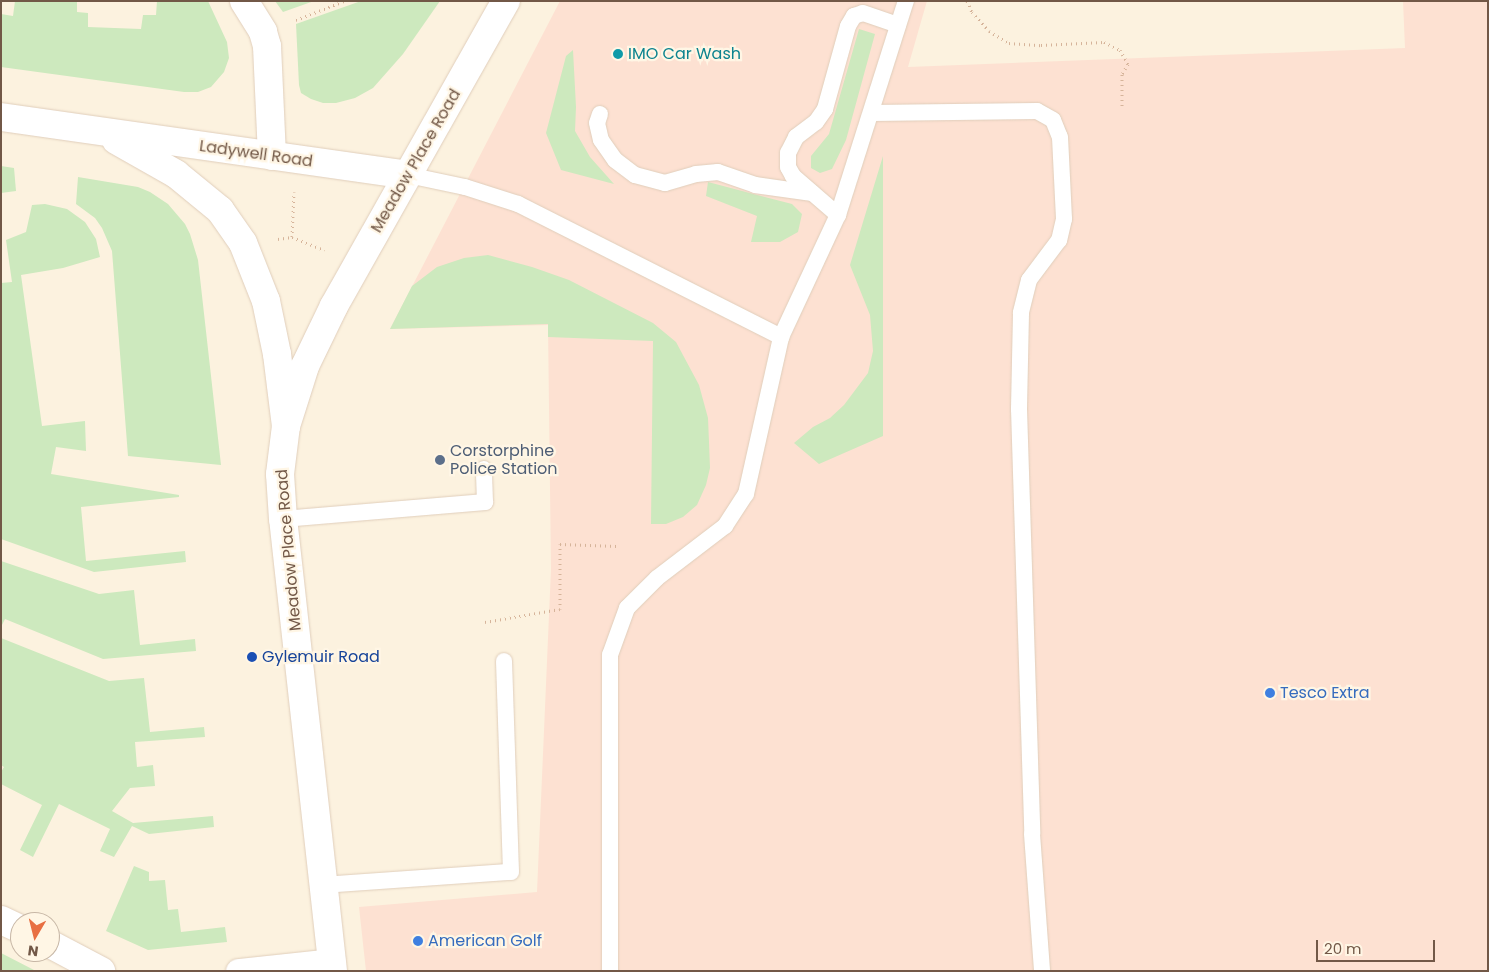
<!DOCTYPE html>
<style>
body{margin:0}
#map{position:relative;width:1489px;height:972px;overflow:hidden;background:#fcf2df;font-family:Poppins,sans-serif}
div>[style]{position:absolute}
.commercial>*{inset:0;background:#fde1d2}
.green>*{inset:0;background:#cde9be}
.path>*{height:3px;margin-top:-1.5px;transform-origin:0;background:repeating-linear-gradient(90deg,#d6b49a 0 1px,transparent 0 5px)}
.roads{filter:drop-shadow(0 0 1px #e0cebb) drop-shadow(0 0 1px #e0cebb)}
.service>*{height:16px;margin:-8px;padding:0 8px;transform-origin:8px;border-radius:8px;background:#fff}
.pedestrian>*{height:25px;margin:-12.5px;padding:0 12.5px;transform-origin:12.5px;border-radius:12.5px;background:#fff}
.minor>*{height:28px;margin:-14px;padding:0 14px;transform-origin:14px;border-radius:14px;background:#fff}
.tertiary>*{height:28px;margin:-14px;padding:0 14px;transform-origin:14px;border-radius:14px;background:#fff}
.secondary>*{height:28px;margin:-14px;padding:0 14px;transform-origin:14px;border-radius:14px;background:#fff}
.dots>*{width:14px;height:14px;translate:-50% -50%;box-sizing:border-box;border:2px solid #fff6e5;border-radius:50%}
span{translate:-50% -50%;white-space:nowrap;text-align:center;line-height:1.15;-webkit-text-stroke:4.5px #fff6e5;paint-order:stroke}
.culture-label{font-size:16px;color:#0d838f}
.left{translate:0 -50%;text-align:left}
.street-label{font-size:16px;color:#725847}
.service-label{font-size:16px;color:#4e5e75}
.transit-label{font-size:16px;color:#164399}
.shop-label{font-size:16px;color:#366cbe}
.frame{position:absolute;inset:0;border:2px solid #725847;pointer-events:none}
.north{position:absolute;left:10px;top:912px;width:50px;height:50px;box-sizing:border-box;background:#fff6e5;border:1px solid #c7b7a6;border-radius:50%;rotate:188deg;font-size:14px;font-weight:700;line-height:20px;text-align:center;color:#725847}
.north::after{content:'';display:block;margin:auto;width:18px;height:22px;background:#e86f42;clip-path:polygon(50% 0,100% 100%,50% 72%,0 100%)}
.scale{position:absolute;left:1316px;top:940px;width:119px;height:22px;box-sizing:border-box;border:2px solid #725847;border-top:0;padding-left:6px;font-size:15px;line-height:18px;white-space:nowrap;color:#725847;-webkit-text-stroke:4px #fff6e5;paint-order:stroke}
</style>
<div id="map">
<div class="commercial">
<i style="clip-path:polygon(560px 1px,927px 1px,908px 67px,1405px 48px,1403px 1px,1488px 1px,1488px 971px,366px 971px,359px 907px,537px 892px,551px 569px,548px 325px,390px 329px)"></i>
</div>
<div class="green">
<i style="clip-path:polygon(15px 1px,77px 1px,77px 12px,88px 13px,88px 27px,141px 29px,143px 15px,156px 15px,157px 1px,208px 1px,227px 42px,229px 58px,224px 72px,211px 87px,198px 92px,184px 92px,1px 67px,1px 14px,13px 16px)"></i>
<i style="clip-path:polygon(275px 1px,314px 1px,283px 12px)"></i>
<i style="clip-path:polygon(361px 1px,440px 1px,403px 54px,373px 88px,355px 98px,336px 103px,323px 103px,311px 99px,301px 93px,299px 85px,296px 24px)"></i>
<i style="clip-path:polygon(859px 29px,875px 34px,846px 140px,832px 169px,820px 173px,811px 168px,811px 156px,829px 134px)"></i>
<i style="clip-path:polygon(573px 50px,576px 107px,575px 131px,590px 157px,614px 184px,561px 170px,546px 133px,566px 56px)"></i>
<i style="clip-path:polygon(883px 156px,883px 436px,819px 464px,794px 443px,813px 427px,830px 418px,844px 405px,868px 373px,873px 351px,870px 315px,850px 265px)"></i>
<i style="clip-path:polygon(1px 166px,14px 168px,16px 191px,1px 193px)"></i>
<i style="clip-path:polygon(78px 177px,138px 187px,150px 192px,168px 204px,185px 224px,190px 234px,198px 260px,221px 465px,128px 456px,112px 251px,102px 228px,95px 218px,76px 204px)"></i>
<i style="clip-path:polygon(708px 182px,792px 204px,802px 214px,798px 232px,780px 242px,751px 242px,757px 216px,706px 196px)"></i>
<i style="clip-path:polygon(45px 204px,67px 209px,85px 222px,96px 239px,100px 257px,63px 268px,21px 275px,42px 426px,85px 421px,86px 451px,56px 447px,51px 474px,179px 495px,179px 497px,81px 507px,86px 561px,185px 551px,186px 562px,94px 572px,1px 539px,1px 283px,12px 282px,6px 240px,26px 232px,32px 205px)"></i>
<i style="clip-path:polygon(488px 255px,532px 267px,569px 280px,653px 323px,676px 342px,699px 385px,708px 418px,709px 442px,710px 468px,706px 485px,697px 505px,683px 517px,666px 524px,651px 524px,653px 341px,548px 337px,548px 324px,390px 329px,412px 286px,437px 267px,464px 258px)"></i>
<i style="clip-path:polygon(1px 561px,99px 594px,134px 590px,140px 645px,195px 639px,196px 651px,103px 659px,5px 619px,1px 627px)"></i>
<i style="clip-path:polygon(1px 638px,109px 681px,144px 678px,150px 732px,204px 727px,205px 737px,135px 742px,137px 767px,153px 765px,155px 786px,130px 788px,112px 811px,133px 823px,213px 816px,214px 827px,149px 834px,132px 826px,114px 857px,100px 851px,110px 829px,59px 804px,33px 857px,20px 850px,42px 805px,1px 784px,1px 772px,4px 767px,1px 765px)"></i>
<i style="clip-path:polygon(134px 866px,149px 872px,149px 881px,165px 880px,168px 910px,178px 909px,181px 932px,225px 927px,227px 942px,148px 950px,106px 931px)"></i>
<i style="clip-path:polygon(1px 953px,34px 970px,36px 971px,1px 971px)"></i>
</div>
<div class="path">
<i style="left:967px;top:1px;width:12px;rotate:66deg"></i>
<i style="left:972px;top:12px;width:25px;rotate:48deg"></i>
<i style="left:989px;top:31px;width:23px;rotate:31deg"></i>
<i style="left:1009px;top:43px;width:32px;rotate:4deg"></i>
<i style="left:1041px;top:45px;width:63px;rotate:-2.7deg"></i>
<i style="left:1104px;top:42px;width:18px;rotate:27deg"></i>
<i style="left:1120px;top:50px;width:16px;rotate:60deg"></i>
<i style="left:1128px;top:64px;width:12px;rotate:121deg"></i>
<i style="left:1122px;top:74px;width:34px;rotate:90deg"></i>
<i style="left:296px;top:20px;width:52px;rotate:-21.6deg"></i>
<i style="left:292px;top:237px;width:45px;rotate:-87.5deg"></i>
<i style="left:278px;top:239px;width:14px;rotate:-8deg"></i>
<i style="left:292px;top:237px;width:35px;rotate:22deg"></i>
<i style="left:485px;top:622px;width:76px;rotate:-9.8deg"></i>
<i style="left:560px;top:609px;width:65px;rotate:-90deg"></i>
<i style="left:560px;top:544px;width:57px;rotate:2deg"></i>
</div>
<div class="roads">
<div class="service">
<i style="left:871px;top:113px;width:166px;rotate:-0.7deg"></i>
<i style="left:1037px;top:111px;width:18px;rotate:29deg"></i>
<i style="left:1053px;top:120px;width:18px;rotate:68deg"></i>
<i style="left:1060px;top:137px;width:82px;rotate:87.2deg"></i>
<i style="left:1064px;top:219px;width:22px;rotate:103deg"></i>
<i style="left:1059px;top:240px;width:50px;rotate:126.9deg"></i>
<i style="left:1029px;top:280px;width:34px;rotate:104deg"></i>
<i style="left:1021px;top:313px;width:96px;rotate:91.2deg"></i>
<i style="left:1019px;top:409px;width:425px;rotate:88.2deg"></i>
<i style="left:1032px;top:834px;width:137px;rotate:85.8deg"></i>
<i style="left:600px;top:114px;width:9px;rotate:108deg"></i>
<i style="left:597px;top:123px;width:17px;rotate:77deg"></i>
<i style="left:601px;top:140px;width:24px;rotate:55deg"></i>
<i style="left:615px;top:160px;width:25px;rotate:37deg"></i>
<i style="left:635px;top:175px;width:31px;rotate:15deg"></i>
<i style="left:665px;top:183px;width:32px;rotate:-16deg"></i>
<i style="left:696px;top:174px;width:22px;rotate:-5deg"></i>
<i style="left:718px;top:172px;width:39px;rotate:19deg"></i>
<i style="left:755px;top:185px;width:58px;rotate:8deg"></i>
<i style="left:408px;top:175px;width:58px;rotate:11.9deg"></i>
<i style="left:465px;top:187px;width:56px;rotate:17.8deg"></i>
<i style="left:518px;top:204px;width:295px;rotate:26.8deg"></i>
<i style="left:838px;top:215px;width:60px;rotate:-139.1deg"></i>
<i style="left:793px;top:176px;width:10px;rotate:-119deg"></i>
<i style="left:788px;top:167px;width:14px;rotate:-90deg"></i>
<i style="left:788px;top:153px;width:18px;rotate:-63deg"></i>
<i style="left:796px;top:137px;width:25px;rotate:-37deg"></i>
<i style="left:816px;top:122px;width:16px;rotate:-55deg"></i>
<i style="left:825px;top:109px;width:86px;rotate:-74.5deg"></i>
<i style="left:848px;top:26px;width:12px;rotate:-59deg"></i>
<i style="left:854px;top:16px;width:9px;rotate:-18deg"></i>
<i style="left:863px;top:13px;width:37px;rotate:19deg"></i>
<i style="left:283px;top:519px;width:203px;rotate:-4.8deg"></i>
<i style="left:485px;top:502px;width:33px;rotate:-92deg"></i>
<i style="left:323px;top:885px;width:188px;rotate:-4deg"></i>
<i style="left:511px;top:872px;width:211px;rotate:-91.9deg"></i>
<i style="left:610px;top:971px;width:316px;rotate:-90deg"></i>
<i style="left:610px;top:655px;width:50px;rotate:-70.1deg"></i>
<i style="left:627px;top:608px;width:42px;rotate:-45deg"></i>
<i style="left:657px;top:578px;width:86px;rotate:-37.4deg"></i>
<i style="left:725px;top:526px;width:38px;rotate:-57deg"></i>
<i style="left:746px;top:494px;width:161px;rotate:-77.4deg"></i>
<i style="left:781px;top:337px;width:135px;rotate:-65deg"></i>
<i style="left:838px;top:215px;width:225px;rotate:-72.4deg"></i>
</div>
<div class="pedestrian">
<i style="left:238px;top:971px;width:95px;rotate:-6.1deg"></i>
</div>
<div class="minor">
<i style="left:244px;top:1px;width:36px;rotate:58deg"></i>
<i style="left:263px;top:32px;width:15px;rotate:74deg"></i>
<i style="left:267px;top:46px;width:110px;rotate:87.4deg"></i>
<i style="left:1px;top:920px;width:21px;rotate:25deg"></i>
<i style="left:50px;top:944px;width:58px;rotate:27.9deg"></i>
</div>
<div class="tertiary">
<i style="left:1px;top:117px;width:411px;rotate:8.1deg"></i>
<i style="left:116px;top:140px;width:69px;rotate:29.5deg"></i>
<i style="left:176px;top:174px;width:57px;rotate:39.3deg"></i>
<i style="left:220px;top:210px;width:40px;rotate:55.1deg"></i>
<i style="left:243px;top:243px;width:62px;rotate:68.4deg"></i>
<i style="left:266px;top:301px;width:54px;rotate:78.3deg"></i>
<i style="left:277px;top:354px;width:73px;rotate:82.9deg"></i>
</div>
<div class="secondary">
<i style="left:333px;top:971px;width:455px;rotate:-96.3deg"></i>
<i style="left:283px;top:519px;width:45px;rotate:-93.8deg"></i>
<i style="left:280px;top:474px;width:48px;rotate:-82.9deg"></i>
<i style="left:286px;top:426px;width:63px;rotate:-72.4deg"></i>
<i style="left:305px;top:366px;width:67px;rotate:-64.2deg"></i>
<i style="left:334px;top:306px;width:350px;rotate:-60.6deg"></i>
</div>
</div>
<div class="dots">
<i style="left:618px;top:54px;background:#0f9aa8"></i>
<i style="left:440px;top:460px;background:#5c6f8a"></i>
<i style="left:252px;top:657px;background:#1a4fb4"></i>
<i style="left:1270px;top:693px;background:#3f7fe0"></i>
<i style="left:418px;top:941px;background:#3f7fe0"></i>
</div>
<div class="culture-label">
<span class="left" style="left:628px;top:54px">IMO Car Wash</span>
</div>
<div class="street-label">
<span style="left:256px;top:154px;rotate:8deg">Ladywell Road</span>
<span style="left:416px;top:161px;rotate:-60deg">Meadow Place Road</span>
<span style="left:289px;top:550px;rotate:-95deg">Meadow Place Road</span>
</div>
<div class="service-label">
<span class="left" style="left:450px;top:460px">Corstorphine<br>Police Station</span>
</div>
<div class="transit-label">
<span class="left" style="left:262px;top:657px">Gylemuir Road</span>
</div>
<div class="shop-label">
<span class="left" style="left:1280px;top:693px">Tesco Extra</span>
<span class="left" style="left:428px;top:941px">American Golf</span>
</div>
<div class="frame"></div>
<div class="north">N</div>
<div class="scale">20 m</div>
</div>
